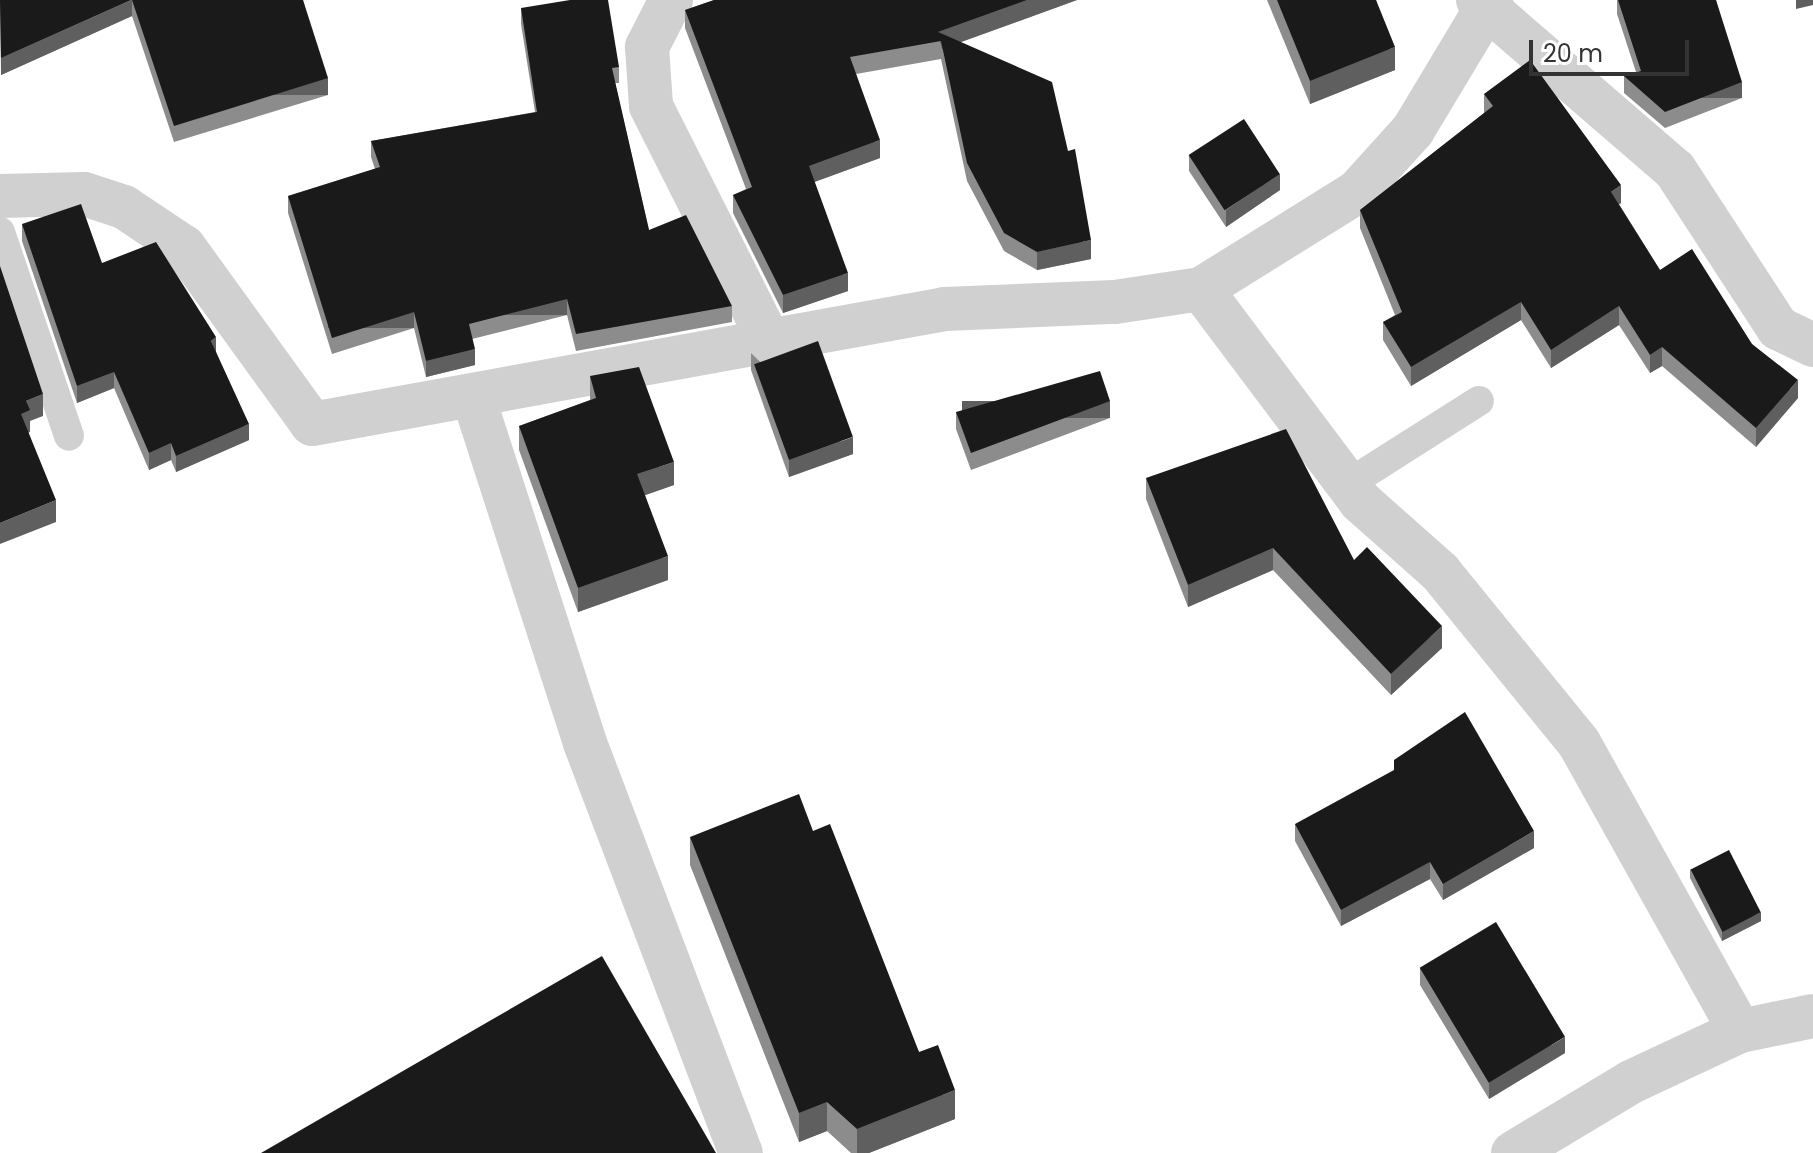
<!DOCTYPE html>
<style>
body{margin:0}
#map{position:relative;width:1813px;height:1153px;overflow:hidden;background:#fff;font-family:Poppins,sans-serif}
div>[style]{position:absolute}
.lane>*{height:30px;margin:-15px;padding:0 15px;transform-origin:15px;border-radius:15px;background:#d0d0d0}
.street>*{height:44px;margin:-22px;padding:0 22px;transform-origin:22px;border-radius:22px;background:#d0d0d0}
.wall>*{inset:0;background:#8c8c8c}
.shaded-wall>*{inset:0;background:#5f5f5f;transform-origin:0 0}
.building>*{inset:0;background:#1a1a1a;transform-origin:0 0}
span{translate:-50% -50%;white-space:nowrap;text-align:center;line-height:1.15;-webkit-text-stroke:8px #fff;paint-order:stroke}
.scale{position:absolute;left:1529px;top:40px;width:160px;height:36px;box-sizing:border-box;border:4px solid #333;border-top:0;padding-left:10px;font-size:24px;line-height:28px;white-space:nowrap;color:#333;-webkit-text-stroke:6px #fff;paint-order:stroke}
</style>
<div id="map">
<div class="lane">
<i style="left:0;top:232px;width:215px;rotate:71.3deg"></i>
<i style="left:1348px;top:484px;width:155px;rotate:-32.4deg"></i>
</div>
<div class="street">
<i style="left:671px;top:0;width:53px;rotate:117.1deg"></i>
<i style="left:647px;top:47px;width:59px;rotate:86.1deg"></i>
<i style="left:651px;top:106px;width:267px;rotate:63.3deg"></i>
<i style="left:1478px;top:0;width:260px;rotate:40.8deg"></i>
<i style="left:1675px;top:170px;width:189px;rotate:56.9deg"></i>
<i style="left:1778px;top:328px;width:39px;rotate:26deg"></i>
<i style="left:0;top:196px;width:84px;rotate:-1.4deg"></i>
<i style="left:84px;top:194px;width:42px;rotate:18deg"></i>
<i style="left:124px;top:207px;width:72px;rotate:33.7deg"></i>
<i style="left:184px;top:247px;width:218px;rotate:54.1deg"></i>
<i style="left:312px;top:424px;width:643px;rotate:-10.3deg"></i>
<i style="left:945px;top:309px;width:170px;rotate:-2.4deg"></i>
<i style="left:1115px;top:302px;width:87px;rotate:-8.6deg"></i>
<i style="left:1201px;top:289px;width:184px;rotate:-31.9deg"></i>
<i style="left:1357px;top:192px;width:84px;rotate:-47.9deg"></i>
<i style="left:1413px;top:130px;width:152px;rotate:-59deg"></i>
<i style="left:1201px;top:289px;width:265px;rotate:53.1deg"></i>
<i style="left:1360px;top:501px;width:107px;rotate:41.6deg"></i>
<i style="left:1440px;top:572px;width:220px;rotate:50.9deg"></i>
<i style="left:1579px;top:743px;width:330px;rotate:60.8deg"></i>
<i style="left:473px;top:396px;width:365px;rotate:72.1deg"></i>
<i style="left:585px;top:743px;width:439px;rotate:69.2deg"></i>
<i style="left:1513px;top:1153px;width:138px;rotate:-31deg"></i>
<i style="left:1631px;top:1082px;width:120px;rotate:-25.1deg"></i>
<i style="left:1740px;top:1031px;width:75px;rotate:-11.6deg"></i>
</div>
<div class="wall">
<i style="clip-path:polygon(0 0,303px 0,328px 95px,174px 142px,132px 16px,1px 75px)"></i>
<i style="clip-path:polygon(714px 0,1077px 0,960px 42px,1091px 259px,1037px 270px,1004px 251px,967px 181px,941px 59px,856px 74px,880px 158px,814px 182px,848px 291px,783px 313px,733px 213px,733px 195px,746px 189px,685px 28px,685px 10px)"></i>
<i style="clip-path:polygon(1267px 0,1376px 0,1395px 70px,1310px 104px)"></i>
<i style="clip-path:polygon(1617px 0,1716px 0,1742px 98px,1665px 128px,1624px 93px,1624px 76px,1636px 72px,1617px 14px)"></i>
<i style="clip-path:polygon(521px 8px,619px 67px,619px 83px,615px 83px,649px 230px,732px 306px,732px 322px,576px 351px,567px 315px,472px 339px,475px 365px,426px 377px,414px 328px,332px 354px,288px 213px,288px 196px,375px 169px,371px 157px,371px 141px,535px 112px,521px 24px)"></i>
<i style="clip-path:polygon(1484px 94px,1621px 203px,1619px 204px,1660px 270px,1752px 344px,1798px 398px,1756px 447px,1662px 366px,1650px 373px,1619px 325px,1551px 368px,1521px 320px,1411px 386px,1383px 340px,1383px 322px,1395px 315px,1360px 228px,1360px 210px,1484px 113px)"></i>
<i style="clip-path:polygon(1189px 155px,1280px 190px,1226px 227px,1189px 171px)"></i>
<i style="clip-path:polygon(22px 224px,102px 263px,216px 352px,249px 440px,176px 472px,171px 460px,149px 470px,114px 388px,77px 403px,22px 241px)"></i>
<i style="clip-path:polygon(751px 353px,853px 454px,789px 477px,751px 370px)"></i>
<i style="clip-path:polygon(590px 376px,674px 485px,645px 495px,668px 580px,578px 612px,519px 450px,519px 426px,590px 400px)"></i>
<i style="clip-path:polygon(956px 412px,1110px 418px,971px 470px,956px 429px)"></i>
<i style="clip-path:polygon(1146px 478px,1354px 560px,1442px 648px,1391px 695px,1273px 570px,1188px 607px,1146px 499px)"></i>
<i style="clip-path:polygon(1295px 824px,1534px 848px,1443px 900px,1430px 879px,1341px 926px,1295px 841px)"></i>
<i style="clip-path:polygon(813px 831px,919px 1052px,955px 1119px,869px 1153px,851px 1153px,827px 1131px,799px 1142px,690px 865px,690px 837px)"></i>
<i style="clip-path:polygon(1690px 869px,1761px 921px,1722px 941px,1690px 878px)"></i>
<i style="clip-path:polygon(1420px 968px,1565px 1053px,1489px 1099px,1420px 985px)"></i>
</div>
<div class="shaded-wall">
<i style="clip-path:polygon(132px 0,132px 16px,1px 75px,1px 58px)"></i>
<i style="clip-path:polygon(1027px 0,1077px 0,942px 49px,938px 32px)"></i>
<i style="clip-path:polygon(1796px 0,1813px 0,1813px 5px,1796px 9px)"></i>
<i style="clip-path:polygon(1395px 47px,1395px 70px,1310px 104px,1310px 81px)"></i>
<i style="left:328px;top:78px;width:17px;height:161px;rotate:90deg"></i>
<i style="left:1742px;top:82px;width:16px;height:83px;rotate:90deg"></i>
<i style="clip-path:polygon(880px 140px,880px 158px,809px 184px,809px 166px)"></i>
<i style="clip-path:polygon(1280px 174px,1280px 190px,1226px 227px,1226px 210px)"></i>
<i style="clip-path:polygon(1621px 185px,1621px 203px,1611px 210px,1611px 192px)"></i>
<i style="clip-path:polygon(1091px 240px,1091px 259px,1037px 270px,1037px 252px)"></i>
<i style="clip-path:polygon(848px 273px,848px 291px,783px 313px,783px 295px)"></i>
<i style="left:567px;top:299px;width:16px;height:101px;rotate:90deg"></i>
<i style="clip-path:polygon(1521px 302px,1521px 320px,1411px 386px,1411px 367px)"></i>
<i style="clip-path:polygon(1619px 306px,1619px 325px,1551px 368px,1551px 350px)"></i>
<i style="left:414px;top:312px;width:16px;height:86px;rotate:90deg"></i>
<i style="clip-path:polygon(216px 337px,216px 354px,211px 341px)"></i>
<i style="clip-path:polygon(1662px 347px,1662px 366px,1650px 373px,1650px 355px)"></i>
<i style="clip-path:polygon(475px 349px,475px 365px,426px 377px,426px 361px)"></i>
<i style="clip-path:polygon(114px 372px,114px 388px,77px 403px,77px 386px)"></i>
<i style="clip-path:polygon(1798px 380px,1798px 398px,1756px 447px,1756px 428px)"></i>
<i style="clip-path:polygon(43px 394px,43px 416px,30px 421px,30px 432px,21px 436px,21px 414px,26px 401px)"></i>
<i style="left:1110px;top:401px;width:17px;height:148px;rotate:90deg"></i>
<i style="clip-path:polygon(249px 424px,249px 440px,176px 472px,176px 456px)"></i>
<i style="clip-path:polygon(853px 437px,853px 454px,789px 477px,789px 460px)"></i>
<i style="clip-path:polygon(171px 443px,171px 460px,149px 470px,149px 453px)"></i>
<i style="clip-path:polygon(674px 462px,674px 485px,637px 498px,637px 474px)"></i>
<i style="clip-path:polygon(56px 500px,56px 522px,0 544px,0 523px)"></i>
<i style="clip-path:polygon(1273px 548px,1273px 570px,1188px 607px,1188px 585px)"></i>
<i style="clip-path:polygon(668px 556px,668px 580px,578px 612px,578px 588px)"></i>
<i style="clip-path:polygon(1442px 626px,1442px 648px,1391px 695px,1391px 674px)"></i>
<i style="clip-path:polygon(1534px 831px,1534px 848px,1443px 900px,1443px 884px)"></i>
<i style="clip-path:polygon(1430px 862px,1430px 879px,1341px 926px,1341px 910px)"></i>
<i style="clip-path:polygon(1761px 912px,1761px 921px,1722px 941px,1722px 932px)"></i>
<i style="clip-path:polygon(1565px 1037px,1565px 1053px,1489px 1099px,1489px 1082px)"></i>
<i style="clip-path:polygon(955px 1090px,955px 1119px,869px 1153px,857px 1153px,857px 1129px)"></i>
<i style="clip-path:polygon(827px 1102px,827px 1131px,799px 1142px,799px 1113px)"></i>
</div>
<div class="building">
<i style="clip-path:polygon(0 0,131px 0,1px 58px)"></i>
<i style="clip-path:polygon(132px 0,303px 0,328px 78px,174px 126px)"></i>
<i style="clip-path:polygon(570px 0,608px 0,619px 67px,612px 68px,649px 230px,686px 215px,732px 306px,576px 334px,567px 299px,469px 324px,475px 349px,426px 361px,414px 312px,332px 338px,288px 196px,380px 167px,371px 141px,537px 112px,521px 8px)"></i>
<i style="clip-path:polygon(714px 0,1027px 0,938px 32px,1052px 82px,1068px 151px,1075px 149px,1091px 240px,1037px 252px,1004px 233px,967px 163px,941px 41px,850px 57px,880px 140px,809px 166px,848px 273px,783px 295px,733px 195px,752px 187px,685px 10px)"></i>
<i style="clip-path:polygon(1277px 0,1376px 0,1395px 47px,1310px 81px)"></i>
<i style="clip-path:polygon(1618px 0,1716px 0,1742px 82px,1665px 112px,1624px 76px,1641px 71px)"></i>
<i style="clip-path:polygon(1530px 60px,1621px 185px,1611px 192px,1660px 270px,1692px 249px,1752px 344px,1798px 380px,1756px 428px,1662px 347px,1650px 355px,1619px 306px,1551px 350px,1521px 302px,1411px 367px,1383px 322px,1402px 312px,1360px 210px,1493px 106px,1484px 94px)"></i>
<i style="left:1244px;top:119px;width:66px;height:66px;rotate:57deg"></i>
<i style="clip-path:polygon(81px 204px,102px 263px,156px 242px,216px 337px,211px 341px,249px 424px,176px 456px,171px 443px,149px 453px,114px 372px,77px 386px,22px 224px)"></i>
<i style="clip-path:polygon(0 266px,43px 394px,26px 401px,30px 410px,21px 414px,56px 500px,0 523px)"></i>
<i style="left:818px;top:341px;width:102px;height:68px;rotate:70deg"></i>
<i style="clip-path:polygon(639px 367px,674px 462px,637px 474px,668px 556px,578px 588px,519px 426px,596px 398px,590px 376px)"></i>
<i style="clip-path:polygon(1100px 371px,1110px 401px,971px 453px,956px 412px)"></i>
<i style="clip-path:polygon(1286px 429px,1354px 560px,1367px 547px,1442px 626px,1391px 674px,1273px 548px,1188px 585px,1146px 478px)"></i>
<i style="clip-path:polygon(1465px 712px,1534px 831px,1443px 884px,1430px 862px,1341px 910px,1295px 824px,1394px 770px,1394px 760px)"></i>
<i style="clip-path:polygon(799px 794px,813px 831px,830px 824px,919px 1052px,938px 1045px,955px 1090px,857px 1129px,827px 1102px,799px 1113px,690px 837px)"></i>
<i style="left:1729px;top:850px;width:70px;height:43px;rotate:63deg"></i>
<i style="left:1496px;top:922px;width:134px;height:89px;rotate:59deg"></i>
<i style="clip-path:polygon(602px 956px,716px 1153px,261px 1153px)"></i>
</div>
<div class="scale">20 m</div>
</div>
